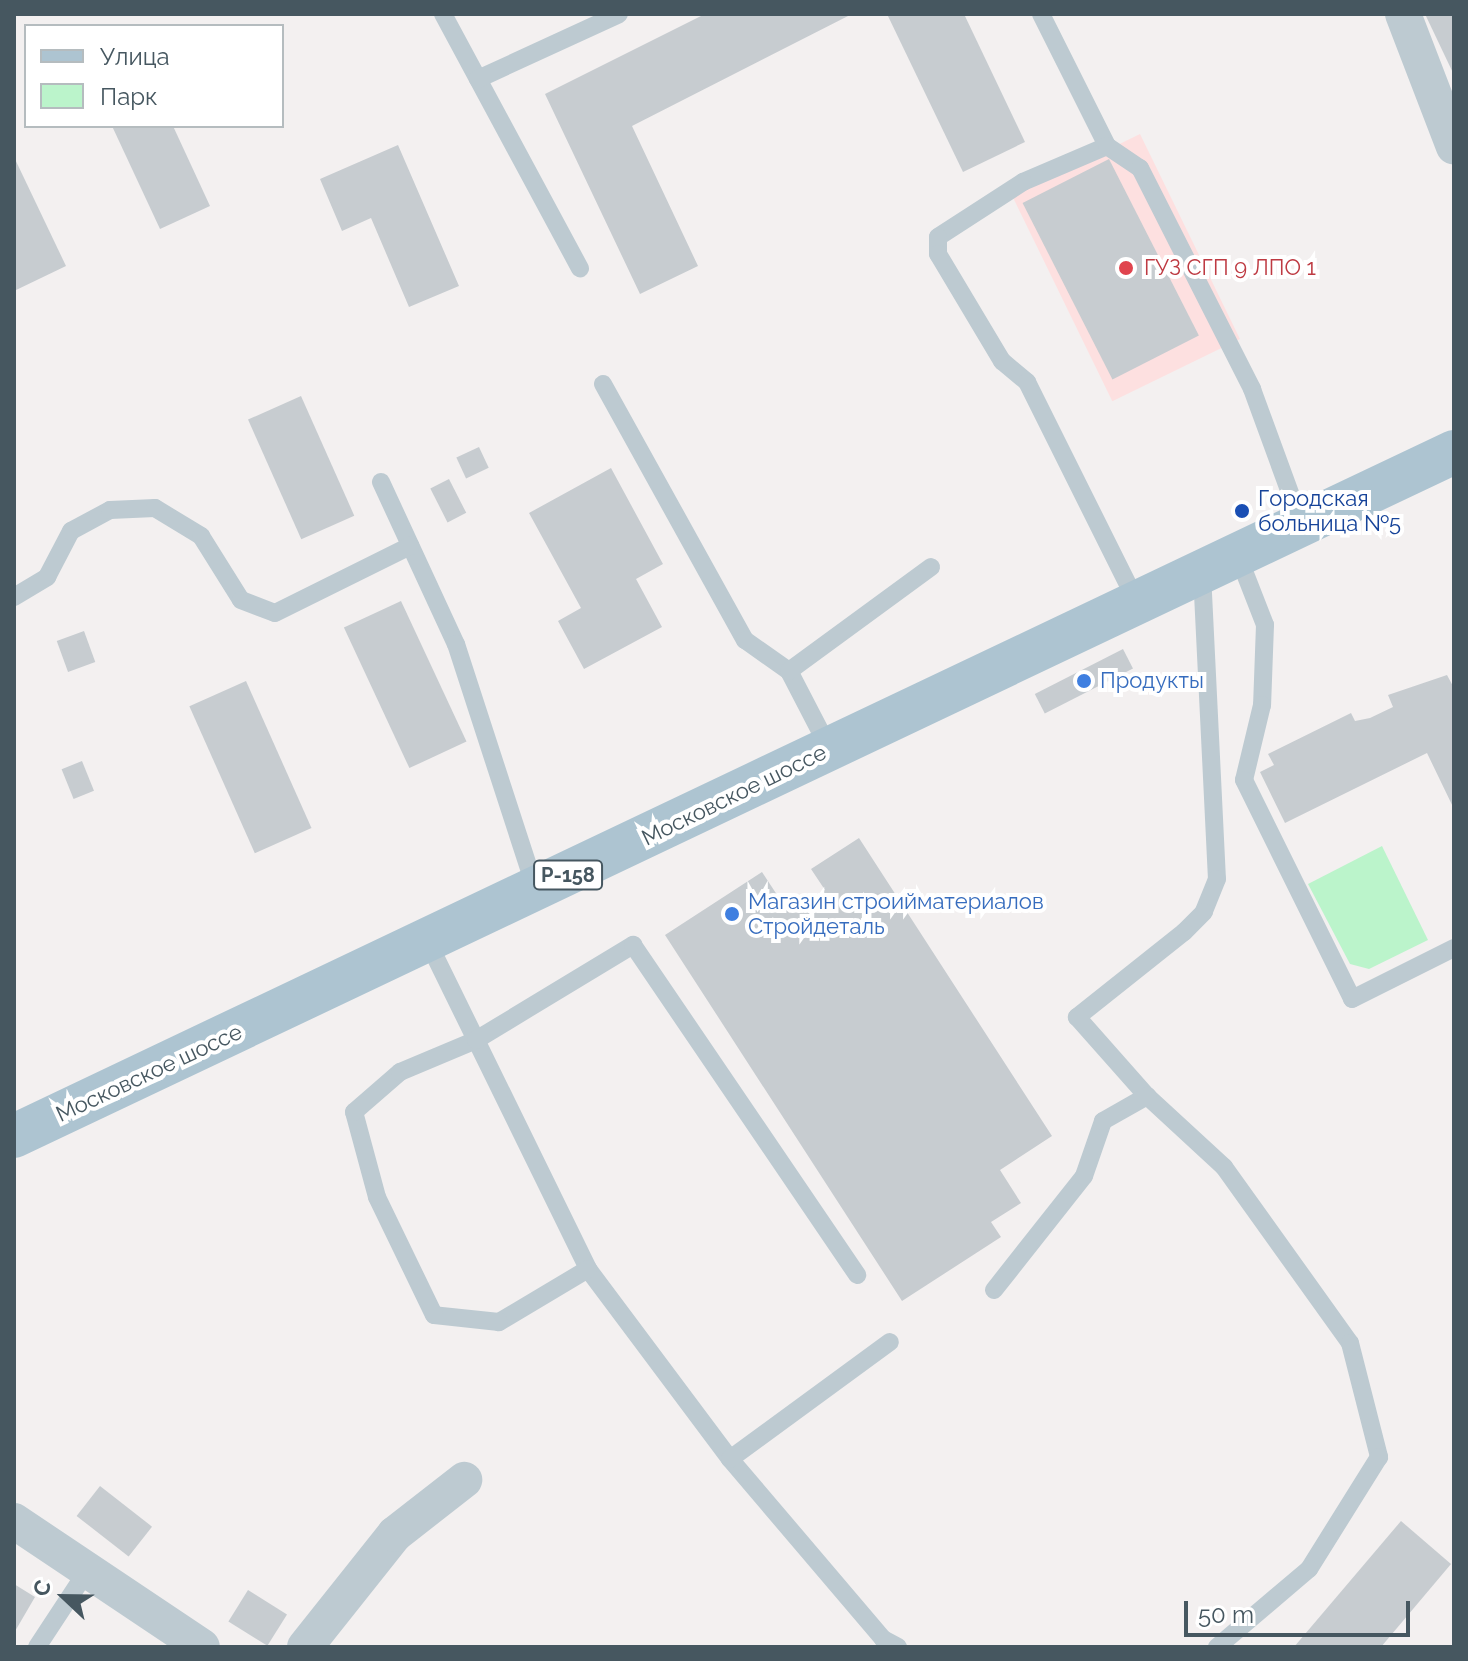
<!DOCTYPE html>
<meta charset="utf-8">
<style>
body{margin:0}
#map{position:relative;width:1468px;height:1661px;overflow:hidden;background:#f3f0f0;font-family:Raleway,sans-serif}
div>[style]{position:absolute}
.medical>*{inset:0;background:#fde0e0;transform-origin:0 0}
.green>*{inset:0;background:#bbf4cb}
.building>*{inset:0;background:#c7ccd0;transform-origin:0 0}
.service>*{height:18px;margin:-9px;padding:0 9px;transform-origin:9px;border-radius:9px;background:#bdcad1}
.minor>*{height:36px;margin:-18px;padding:0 18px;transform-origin:18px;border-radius:18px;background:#bdcad1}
.primary>*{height:44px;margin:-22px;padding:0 22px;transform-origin:22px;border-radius:22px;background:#adc4d1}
.dots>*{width:22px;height:22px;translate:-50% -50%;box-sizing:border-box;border:4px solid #fff;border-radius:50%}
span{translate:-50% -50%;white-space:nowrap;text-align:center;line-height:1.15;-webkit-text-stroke:8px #fff;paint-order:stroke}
.shield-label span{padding:2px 6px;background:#fff;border:2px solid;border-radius:6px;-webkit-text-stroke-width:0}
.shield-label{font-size:20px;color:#465760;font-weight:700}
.health-label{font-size:22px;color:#be3a42}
.left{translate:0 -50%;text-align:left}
.transit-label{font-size:22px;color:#164399}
.shop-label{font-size:22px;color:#366cbe}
.street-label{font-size:22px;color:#465760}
.frame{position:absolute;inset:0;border:16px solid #465760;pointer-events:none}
.legend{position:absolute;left:24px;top:24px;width:260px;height:104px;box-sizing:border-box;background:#fff;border:2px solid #b5bcbf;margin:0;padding:10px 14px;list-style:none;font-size:24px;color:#465760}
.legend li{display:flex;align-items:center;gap:16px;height:40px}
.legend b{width:40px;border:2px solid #b5bcbf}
.north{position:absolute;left:24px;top:1557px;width:80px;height:80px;-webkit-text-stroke:6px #fff;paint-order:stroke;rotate:292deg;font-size:22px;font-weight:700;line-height:32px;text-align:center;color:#465760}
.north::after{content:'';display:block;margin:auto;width:28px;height:36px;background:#465760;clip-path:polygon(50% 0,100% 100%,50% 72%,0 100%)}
.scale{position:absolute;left:1184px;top:1601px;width:226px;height:36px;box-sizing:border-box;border:4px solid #465760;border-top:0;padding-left:10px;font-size:24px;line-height:28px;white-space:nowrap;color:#465760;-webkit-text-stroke:6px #fff;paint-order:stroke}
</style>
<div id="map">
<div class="medical">
<i style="left:1140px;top:134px;width:228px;height:142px;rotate:64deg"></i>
</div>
<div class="green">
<i style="clip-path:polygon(1382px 846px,1428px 940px,1369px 969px,1350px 964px,1308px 884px)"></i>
</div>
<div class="building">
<i style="clip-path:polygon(705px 14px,852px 14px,632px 126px,698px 266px,640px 294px,545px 94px)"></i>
<i style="clip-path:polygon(887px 14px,964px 14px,1025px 142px,963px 172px)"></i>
<i style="clip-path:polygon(1425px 14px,1454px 14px,1454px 75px)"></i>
<i style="clip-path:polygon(112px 126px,173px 126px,210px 206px,160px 229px)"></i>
<i style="clip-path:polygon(398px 145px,459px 286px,409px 307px,371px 218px,342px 231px,320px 179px)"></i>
<i style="clip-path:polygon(14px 157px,66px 266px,14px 291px)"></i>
<i style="left:1109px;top:159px;width:198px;height:97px;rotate:63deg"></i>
<i style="left:301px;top:396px;width:131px;height:58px;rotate:66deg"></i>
<i style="left:479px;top:447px;width:23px;height:25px;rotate:65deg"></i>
<i style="clip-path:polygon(611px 468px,663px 564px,636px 579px,662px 627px,584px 669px,558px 621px,581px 608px,529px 513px)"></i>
<i style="left:449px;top:479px;width:38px;height:21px;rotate:63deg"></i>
<i style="left:401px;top:601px;width:155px;height:63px;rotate:65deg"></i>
<i style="left:84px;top:631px;width:33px;height:29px;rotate:70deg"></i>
<i style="left:1123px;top:649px;width:22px;height:99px;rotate:63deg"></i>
<i style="clip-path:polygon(1447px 675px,1454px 688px,1454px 809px,1427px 753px,1285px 823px,1260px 772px,1274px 765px,1268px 754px,1351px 713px,1355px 721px,1370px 718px,1393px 707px,1388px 695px)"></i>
<i style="left:246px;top:681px;width:161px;height:62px;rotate:66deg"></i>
<i style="left:82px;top:761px;width:32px;height:22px;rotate:68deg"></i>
<i style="clip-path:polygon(859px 838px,1052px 1136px,1000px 1170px,1021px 1203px,991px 1222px,1001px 1237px,902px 1301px,665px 935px,762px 872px,789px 913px,825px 890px,811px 869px)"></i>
<i style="left:100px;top:1486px;width:66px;height:38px;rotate:38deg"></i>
<i style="clip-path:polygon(1401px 1521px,1451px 1564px,1381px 1647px,1294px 1647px)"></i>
<i style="clip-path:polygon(14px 1584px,35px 1597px,14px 1633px)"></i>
<i style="left:248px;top:1590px;width:46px;height:37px;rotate:32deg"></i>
</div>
<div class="service">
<i style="left:443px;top:14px;width:289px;rotate:61.7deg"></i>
<i style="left:1041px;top:14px;width:148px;rotate:63.4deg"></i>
<i style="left:1107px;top:146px;width:91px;rotate:156.8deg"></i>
<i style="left:1023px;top:182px;width:101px;rotate:147.1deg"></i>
<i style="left:938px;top:237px;width:17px;rotate:90deg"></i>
<i style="left:938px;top:254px;width:125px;rotate:59.1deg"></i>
<i style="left:1002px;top:361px;width:33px;rotate:40deg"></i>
<i style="left:1027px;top:382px;width:245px;rotate:63.5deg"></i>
<i style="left:478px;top:79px;width:155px;rotate:-24.7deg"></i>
<i style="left:1107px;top:146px;width:40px;rotate:34deg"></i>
<i style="left:1140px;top:168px;width:248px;rotate:63.1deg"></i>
<i style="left:1252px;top:389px;width:143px;rotate:69.9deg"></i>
<i style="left:603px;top:384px;width:293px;rotate:61deg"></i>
<i style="left:745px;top:640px;width:54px;rotate:35.2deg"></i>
<i style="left:789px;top:671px;width:89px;rotate:62.6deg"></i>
<i style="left:381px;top:482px;width:179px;rotate:65.2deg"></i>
<i style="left:456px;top:644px;width:259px;rotate:72deg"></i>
<i style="left:1237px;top:553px;width:77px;rotate:68.7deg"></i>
<i style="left:1265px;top:625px;width:80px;rotate:92.1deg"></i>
<i style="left:1262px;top:705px;width:77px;rotate:103.5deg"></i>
<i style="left:1244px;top:780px;width:244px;rotate:63.7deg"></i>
<i style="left:1352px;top:999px;width:114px;rotate:-26.6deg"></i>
<i style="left:1202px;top:573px;width:306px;rotate:87.2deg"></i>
<i style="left:1217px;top:879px;width:35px;rotate:112deg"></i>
<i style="left:1204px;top:912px;width:28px;rotate:135deg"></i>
<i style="left:1184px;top:932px;width:137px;rotate:141.5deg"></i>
<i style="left:1077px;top:1017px;width:106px;rotate:48.5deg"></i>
<i style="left:1147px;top:1096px;width:105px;rotate:42.7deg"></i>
<i style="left:1224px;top:1167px;width:216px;rotate:54.4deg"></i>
<i style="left:1350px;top:1343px;width:118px;rotate:75.7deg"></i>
<i style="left:1379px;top:1457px;width:132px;rotate:122deg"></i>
<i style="left:1309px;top:1569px;width:121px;rotate:139.7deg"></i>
<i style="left:14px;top:597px;width:39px;rotate:-31deg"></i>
<i style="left:47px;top:577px;width:52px;rotate:-62.4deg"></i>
<i style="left:71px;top:531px;width:44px;rotate:-28.3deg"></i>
<i style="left:110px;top:510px;width:45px;rotate:-2.5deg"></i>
<i style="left:155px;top:508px;width:54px;rotate:31.3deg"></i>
<i style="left:201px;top:536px;width:75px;rotate:58deg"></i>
<i style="left:241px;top:600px;width:36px;rotate:21deg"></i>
<i style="left:275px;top:613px;width:151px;rotate:-26.4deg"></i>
<i style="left:789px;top:671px;width:176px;rotate:-36.2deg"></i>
<i style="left:428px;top:942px;width:364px;rotate:63.9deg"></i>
<i style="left:588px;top:1269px;width:237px;rotate:53.2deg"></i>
<i style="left:730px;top:1459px;width:236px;rotate:49.6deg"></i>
<i style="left:883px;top:1639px;width:17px;rotate:28deg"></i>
<i style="left:588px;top:1269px;width:104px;rotate:149.2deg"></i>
<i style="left:499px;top:1322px;width:65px;rotate:-173.9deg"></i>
<i style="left:434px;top:1315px;width:131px;rotate:-115.8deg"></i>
<i style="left:377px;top:1197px;width:88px;rotate:-105.1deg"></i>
<i style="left:354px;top:1112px;width:61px;rotate:-41deg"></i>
<i style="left:400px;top:1072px;width:82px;rotate:-22.8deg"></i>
<i style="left:476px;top:1040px;width:184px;rotate:-31.2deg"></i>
<i style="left:633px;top:945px;width:399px;rotate:55.8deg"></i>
<i style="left:994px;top:1290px;width:145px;rotate:-51.7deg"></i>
<i style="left:1084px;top:1176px;width:58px;rotate:-70.9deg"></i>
<i style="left:1103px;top:1121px;width:51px;rotate:-29.6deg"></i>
<i style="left:730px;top:1459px;width:198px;rotate:-36.2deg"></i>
<i style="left:37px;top:1647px;width:91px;rotate:-56.7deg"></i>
</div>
<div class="minor">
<i style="left:1403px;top:14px;width:142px;rotate:69deg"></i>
<i style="left:14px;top:1521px;width:226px;rotate:33.8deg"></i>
<i style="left:305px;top:1647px;width:144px;rotate:-51.5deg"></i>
<i style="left:395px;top:1534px;width:88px;rotate:-38deg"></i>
</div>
<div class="primary">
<i style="left:14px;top:1136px;width:1594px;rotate:-25.41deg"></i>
</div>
<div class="dots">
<i style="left:1126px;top:268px;background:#e0444e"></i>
<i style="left:1242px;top:511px;background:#1a4fb4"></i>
<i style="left:1084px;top:681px;background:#3f7fe0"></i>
<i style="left:732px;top:914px;background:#3f7fe0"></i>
</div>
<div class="shield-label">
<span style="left:568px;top:875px">Р-158</span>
</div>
<div class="health-label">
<span class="left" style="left:1144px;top:268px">ГУЗ СГП 9 ЛПО 1</span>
</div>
<div class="transit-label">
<span class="left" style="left:1258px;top:511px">Городская<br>больница №5</span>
</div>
<div class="shop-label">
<span class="left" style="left:1100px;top:681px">Продукты</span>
<span class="left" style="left:748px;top:914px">Магазин строийматериалов<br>Стройдеталь</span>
</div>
<div class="street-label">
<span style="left:734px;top:795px;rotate:-26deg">Московское шоссе</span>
<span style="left:149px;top:1073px;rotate:-25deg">Московское шоссе</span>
</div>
<div class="frame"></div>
<ul class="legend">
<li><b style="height:10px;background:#adc4d1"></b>Улица</li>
<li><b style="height:22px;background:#bbf4cb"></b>Парк</li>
</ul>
<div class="north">С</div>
<div class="scale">50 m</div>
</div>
